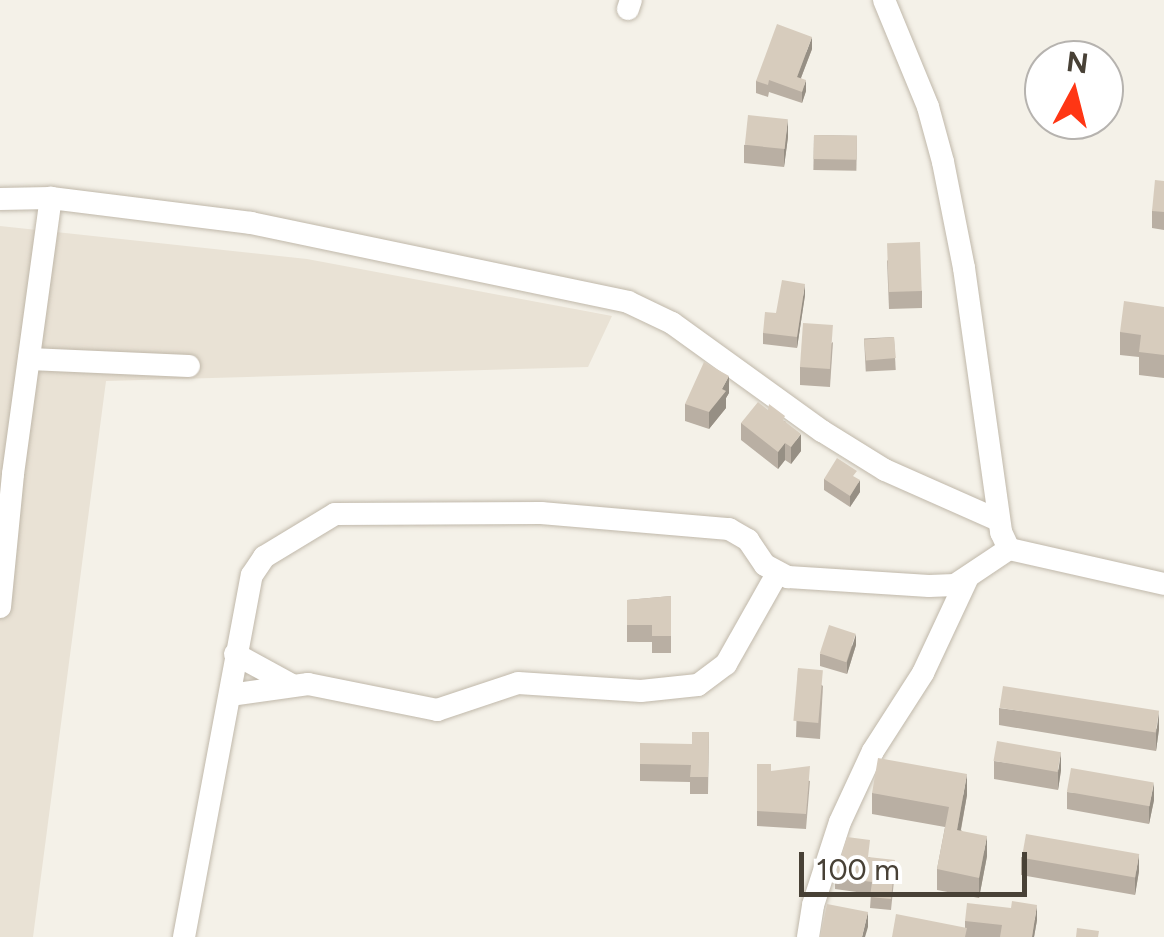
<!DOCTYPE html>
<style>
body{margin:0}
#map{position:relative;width:1164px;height:937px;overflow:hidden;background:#f4f1e8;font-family:Figtree,sans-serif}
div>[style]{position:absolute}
.residential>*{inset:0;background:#e9e2d5}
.roads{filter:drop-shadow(0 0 2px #c0b8aa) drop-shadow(0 0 2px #c0b8aa)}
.minor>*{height:22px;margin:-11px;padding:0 11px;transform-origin:11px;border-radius:11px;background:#fff}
.wall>*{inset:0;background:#b9afa3;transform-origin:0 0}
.shaded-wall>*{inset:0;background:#968f84}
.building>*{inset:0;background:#d7ccbd;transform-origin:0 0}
span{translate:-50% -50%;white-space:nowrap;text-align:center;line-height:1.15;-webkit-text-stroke:9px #fff;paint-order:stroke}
.north{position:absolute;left:1024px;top:40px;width:100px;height:100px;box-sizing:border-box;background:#fff;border:2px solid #b6b3af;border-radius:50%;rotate:7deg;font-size:28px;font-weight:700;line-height:40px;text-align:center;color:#484136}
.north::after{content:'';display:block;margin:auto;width:35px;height:45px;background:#ff3614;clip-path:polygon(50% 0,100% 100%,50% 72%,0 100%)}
.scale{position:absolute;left:799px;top:852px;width:228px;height:45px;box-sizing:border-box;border:5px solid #484136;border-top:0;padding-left:12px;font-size:30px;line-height:35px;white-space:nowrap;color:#484136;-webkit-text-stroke:8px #fff;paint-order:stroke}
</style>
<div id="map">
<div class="residential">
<i style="clip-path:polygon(0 226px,307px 259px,612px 316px,588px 367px,106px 381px,33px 937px,0 937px)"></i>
</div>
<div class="roads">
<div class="minor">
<i style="left:884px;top:0;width:116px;rotate:67.6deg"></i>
<i style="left:928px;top:107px;width:57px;rotate:74.7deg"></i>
<i style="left:943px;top:162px;width:108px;rotate:78.8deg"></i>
<i style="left:964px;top:268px;width:267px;rotate:82deg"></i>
<i style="left:1001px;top:532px;width:19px;rotate:65deg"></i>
<i style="left:1009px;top:549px;width:159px;rotate:12.7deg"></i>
<i style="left:628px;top:9px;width:9px;rotate:-72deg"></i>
<i style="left:0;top:199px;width:51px;rotate:-1.1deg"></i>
<i style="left:51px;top:198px;width:202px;rotate:7.1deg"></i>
<i style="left:251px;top:223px;width:385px;rotate:11.8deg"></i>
<i style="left:628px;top:302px;width:49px;rotate:25.5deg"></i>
<i style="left:672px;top:323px;width:185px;rotate:35.8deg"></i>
<i style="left:822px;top:431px;width:74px;rotate:31.8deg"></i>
<i style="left:885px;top:470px;width:124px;rotate:23.9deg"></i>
<i style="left:29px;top:359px;width:160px;rotate:2.5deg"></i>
<i style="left:0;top:607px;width:134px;rotate:-84.4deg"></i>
<i style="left:13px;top:474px;width:279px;rotate:-82.2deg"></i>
<i style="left:235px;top:654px;width:63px;rotate:28.6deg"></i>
<i style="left:230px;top:695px;width:79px;rotate:-8deg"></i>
<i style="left:308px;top:684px;width:132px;rotate:11.4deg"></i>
<i style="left:437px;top:710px;width:85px;rotate:-18.4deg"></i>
<i style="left:518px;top:683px;width:123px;rotate:3.7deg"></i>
<i style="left:641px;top:691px;width:57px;rotate:-6deg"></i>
<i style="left:698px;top:685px;width:35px;rotate:-37deg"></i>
<i style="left:726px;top:664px;width:103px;rotate:-60.5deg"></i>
<i style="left:184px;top:937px;width:368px;rotate:-79.4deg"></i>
<i style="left:252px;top:575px;width:22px;rotate:-56deg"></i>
<i style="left:264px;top:557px;width:83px;rotate:-31.2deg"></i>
<i style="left:335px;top:514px;width:206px;rotate:-0.3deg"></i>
<i style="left:541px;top:513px;width:189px;rotate:4.9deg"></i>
<i style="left:729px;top:529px;width:22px;rotate:30deg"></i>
<i style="left:748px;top:540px;width:30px;rotate:56deg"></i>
<i style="left:765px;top:565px;width:26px;rotate:28deg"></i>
<i style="left:788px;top:577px;width:141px;rotate:3.7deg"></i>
<i style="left:929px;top:586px;width:26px;rotate:-2deg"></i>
<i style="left:955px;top:585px;width:65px;rotate:-33.7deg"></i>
<i style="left:808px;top:937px;width:32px;rotate:-81deg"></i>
<i style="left:813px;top:905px;width:87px;rotate:-72deg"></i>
<i style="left:840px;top:822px;width:78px;rotate:-65.1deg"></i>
<i style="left:873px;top:751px;width:93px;rotate:-57.3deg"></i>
<i style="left:923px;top:673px;width:106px;rotate:-64.9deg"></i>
</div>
</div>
<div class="wall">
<i style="clip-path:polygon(812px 49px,801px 78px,806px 91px,802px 103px,769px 92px,768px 97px,756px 93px,756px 81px)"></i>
<i style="left:814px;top:135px;width:43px;height:35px;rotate:1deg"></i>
<i style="clip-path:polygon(788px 137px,784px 167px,744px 163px,744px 145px)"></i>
<i style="clip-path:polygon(1164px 181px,1164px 230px,1152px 228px,1152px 211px)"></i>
<i style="clip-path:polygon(887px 260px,922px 291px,922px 308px,889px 309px)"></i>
<i style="clip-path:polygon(805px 295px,797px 348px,763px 344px,763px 333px,776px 313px)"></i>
<i style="clip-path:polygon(1164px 307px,1164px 378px,1139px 375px,1139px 357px,1120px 355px,1120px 332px)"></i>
<i style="left:894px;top:337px;width:33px;height:30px;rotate:87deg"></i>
<i style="clip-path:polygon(833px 342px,830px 387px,800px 385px,800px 367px)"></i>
<i style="clip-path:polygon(729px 393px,726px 398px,726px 408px,709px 429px,685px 421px,685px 404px)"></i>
<i style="clip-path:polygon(785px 421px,801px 451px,791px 464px,785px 460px,778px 469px,741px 440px,741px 423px)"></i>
<i style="clip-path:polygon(824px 479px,857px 479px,860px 492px,850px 507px,824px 490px)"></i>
<i style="clip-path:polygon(671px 596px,671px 653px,652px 653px,652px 642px,627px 642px,627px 600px)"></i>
<i style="clip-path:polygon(856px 645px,847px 674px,820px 666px,820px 654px)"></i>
<i style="clip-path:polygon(798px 668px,823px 686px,820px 739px,796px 737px)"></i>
<i style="clip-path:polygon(999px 708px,1159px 729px,1156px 751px,999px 725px)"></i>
<i style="clip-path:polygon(709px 732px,708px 794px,690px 794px,690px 782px,640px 781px,640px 764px,692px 744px)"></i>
<i style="clip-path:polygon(994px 761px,1061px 770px,1058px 790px,994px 779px)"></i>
<i style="clip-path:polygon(757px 764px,771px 771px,810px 781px,806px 829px,757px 826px)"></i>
<i style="clip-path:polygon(1067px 792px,1154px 800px,1149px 824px,1067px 809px)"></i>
<i style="clip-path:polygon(872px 793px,967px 795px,961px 830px,987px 856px,979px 898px,937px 890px,937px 869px,945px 827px,872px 814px)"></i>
<i style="clip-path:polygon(869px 857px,895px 871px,891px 910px,870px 908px,871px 894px,835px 889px,835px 877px)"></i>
<i style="clip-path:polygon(1021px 857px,1139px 871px,1135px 895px,1021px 875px)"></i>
<i style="clip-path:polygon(1037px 920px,1034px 937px,892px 937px,965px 928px,965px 921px)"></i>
</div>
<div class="shaded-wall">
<i style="clip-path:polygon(812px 37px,812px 49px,797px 88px,797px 77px)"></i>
<i style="clip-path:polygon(806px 80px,806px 91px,802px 103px,802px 92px)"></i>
<i style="clip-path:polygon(788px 119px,788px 137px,784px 167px,784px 150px)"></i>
<i style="clip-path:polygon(805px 284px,805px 295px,797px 348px,797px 337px)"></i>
<i style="clip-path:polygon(729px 376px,729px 393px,726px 398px,726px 408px,709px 429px,709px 412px)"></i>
<i style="clip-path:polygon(801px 434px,801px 451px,791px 464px,791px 447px)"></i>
<i style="clip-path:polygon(785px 443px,785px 460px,778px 469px,778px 452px)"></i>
<i style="clip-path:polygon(860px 480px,860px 492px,850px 507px,850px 496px)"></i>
<i style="clip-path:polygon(856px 634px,856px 645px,847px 674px,847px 662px)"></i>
<i style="clip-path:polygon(1159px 712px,1159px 729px,1156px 751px,1156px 734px)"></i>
<i style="clip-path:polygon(1061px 752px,1061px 770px,1058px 790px,1058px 773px)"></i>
<i style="clip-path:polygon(967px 774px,967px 795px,957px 850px,957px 830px)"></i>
<i style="clip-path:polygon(1154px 783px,1154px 800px,1149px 824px,1149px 807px)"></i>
<i style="clip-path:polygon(987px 836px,987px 856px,979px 898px,979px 878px)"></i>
<i style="clip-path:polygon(1139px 854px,1139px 871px,1135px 895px,1135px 878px)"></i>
<i style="clip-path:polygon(1037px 905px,1037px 920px,1034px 937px,1032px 937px)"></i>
<i style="clip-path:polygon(868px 912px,868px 927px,865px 937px,862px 937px)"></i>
</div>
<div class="building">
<i style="clip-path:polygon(777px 24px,812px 37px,797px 77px,806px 80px,802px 92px,769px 80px,768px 85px,756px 81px)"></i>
<i style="left:748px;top:115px;width:40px;height:30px;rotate:6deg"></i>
<i style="left:814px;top:135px;width:43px;height:24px;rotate:1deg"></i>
<i style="clip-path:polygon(1155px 180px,1164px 181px,1164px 212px,1152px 211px)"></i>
<i style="left:920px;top:242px;width:49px;height:33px;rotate:88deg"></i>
<i style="clip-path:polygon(782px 280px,805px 284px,797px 337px,763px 333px,765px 312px,776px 313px)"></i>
<i style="clip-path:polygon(1124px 301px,1164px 307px,1164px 355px,1139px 352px,1141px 335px,1120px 332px)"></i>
<i style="left:803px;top:323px;width:30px;height:44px;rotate:4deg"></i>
<i style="left:894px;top:337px;width:21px;height:30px;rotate:85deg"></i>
<i style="clip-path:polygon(704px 362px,729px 376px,722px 389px,726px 391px,709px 412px,685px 404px)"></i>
<i style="clip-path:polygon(758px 402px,768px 410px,769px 404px,785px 416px,783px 420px,801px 434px,791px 447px,785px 443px,778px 452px,741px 423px)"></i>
<i style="clip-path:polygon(837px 458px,857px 471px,853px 476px,860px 480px,850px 496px,824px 479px)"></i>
<i style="clip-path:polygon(671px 596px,671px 636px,652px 636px,652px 625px,627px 625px,627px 600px)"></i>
<i style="left:829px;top:625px;width:28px;height:30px;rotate:18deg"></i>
<i style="left:798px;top:668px;width:25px;height:53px;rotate:5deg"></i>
<i style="left:1003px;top:686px;width:158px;height:22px;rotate:9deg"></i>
<i style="clip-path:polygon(692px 732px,709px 732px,708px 777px,690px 777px,691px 765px,640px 764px,640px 743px,692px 744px)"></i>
<i style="left:997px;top:741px;width:65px;height:20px;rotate:10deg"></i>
<i style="clip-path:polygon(878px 758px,967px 774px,957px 830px,987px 836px,979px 878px,937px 869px,949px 807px,872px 793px)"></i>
<i style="clip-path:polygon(757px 764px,771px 764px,771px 771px,810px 766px,806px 814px,757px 811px)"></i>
<i style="left:1071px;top:768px;width:84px;height:24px;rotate:10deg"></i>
<i style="left:1026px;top:834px;width:115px;height:24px;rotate:10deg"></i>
<i style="clip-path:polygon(847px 837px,870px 840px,868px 857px,895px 860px,891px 899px,870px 897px,872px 882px,835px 877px)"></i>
<i style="clip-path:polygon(1012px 901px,1037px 905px,1032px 937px,1000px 937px,1002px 925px,965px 921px,967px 903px,1011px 908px)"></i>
<i style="clip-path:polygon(827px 904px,868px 912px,862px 937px,820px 937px)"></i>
<i style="clip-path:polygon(896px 914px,967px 928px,965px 937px,892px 937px)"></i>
<i style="clip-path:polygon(1077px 928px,1099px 931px,1098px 937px,1076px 937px)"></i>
</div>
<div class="north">N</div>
<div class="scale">100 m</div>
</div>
